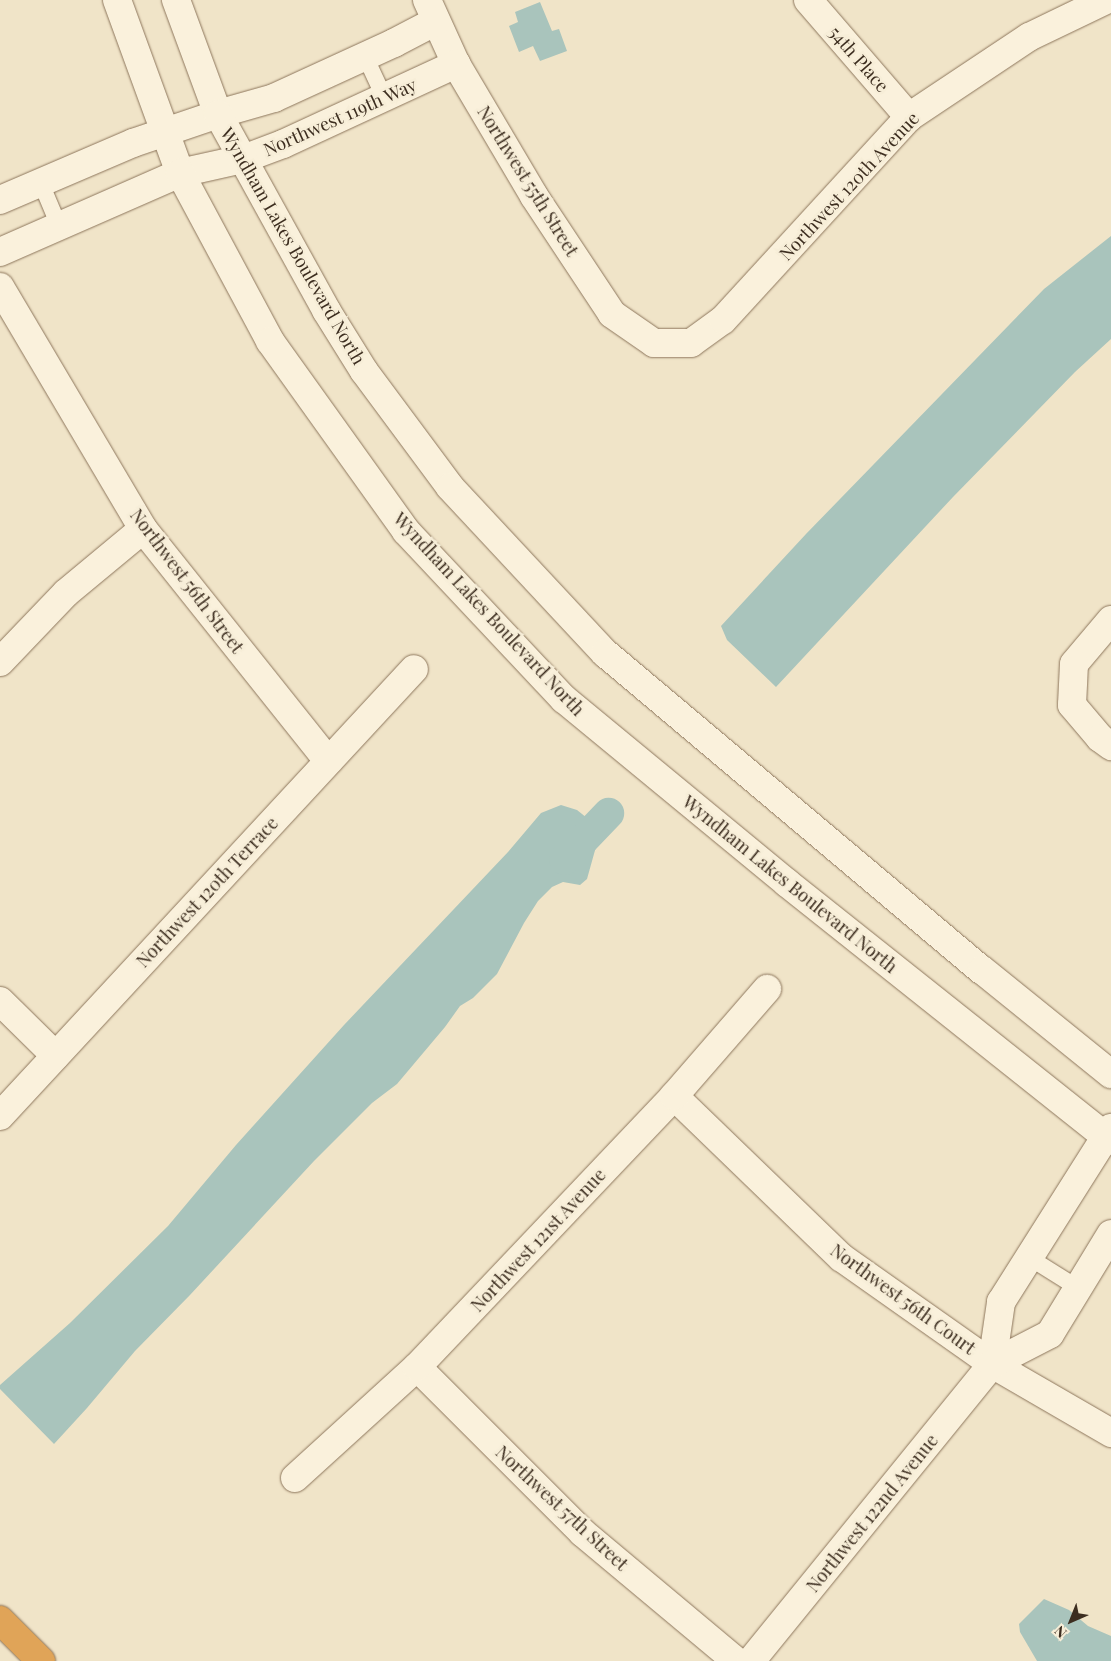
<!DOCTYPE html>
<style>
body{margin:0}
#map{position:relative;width:1111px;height:1661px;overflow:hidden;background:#f0e4c8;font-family:"Playfair Display",serif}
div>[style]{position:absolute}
.water>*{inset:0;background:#a9c4bc}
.canal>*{height:31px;margin:-15.5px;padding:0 15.5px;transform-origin:15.5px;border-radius:15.5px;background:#a9c4bc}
.roads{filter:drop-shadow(0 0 1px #8d765c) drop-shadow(0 0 1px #8d765c)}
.lane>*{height:16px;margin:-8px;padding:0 8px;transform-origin:8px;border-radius:8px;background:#faf1dc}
.street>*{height:28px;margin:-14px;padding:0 14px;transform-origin:14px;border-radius:14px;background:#faf1dc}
.secondary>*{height:28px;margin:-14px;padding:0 14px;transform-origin:14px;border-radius:14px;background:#faf1dc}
.highway>*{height:28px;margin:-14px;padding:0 14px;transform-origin:14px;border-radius:14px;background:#e0a458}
span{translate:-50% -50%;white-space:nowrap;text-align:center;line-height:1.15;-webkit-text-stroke:5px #f7eed8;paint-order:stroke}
.street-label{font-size:18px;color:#3d2e20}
.north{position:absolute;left:1046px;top:1596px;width:50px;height:50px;-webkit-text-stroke:4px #f7eed8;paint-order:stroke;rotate:224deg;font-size:14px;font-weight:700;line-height:20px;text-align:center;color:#3d2e20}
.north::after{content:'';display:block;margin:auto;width:18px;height:22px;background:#3d2e20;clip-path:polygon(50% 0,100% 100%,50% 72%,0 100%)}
</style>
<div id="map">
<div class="water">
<i style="clip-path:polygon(540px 2px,552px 31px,559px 29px,567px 51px,540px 61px,533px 46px,519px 52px,509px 26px,518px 22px,515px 12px)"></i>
<i style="clip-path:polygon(1111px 236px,1111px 339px,1075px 372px,953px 497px,776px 687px,727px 640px,721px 626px,806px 534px,1044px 289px)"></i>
<i style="clip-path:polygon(561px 805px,577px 810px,587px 818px,599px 836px,587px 879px,580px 885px,563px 882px,552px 887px,538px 901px,524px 923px,497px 974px,473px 998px,460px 1006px,445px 1027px,397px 1084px,372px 1103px,314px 1161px,190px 1295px,135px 1351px,87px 1408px,54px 1444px,0 1389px,0 1385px,70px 1323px,168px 1226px,236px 1145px,344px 1025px,508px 852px,541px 813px)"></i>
<i style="clip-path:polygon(1044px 1599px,1069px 1610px,1088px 1626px,1111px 1636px,1111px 1661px,1037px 1661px,1020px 1632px,1019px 1624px)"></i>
</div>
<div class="canal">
<i style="left:564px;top:859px;width:64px;rotate:-46.3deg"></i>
</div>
<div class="roads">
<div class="lane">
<i style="left:365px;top:56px;width:47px;rotate:65.1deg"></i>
<i style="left:41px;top:183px;width:47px;rotate:67.3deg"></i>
<i style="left:1030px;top:1258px;width:57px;rotate:32deg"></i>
</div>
<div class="street">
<i style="left:427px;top:0;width:70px;rotate:65.6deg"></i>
<i style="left:456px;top:64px;width:153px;rotate:59.4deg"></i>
<i style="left:534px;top:196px;width:141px;rotate:56.5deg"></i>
<i style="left:612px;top:314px;width:51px;rotate:34.6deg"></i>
<i style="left:654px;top:343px;width:37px"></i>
<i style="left:691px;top:343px;width:39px;rotate:-36deg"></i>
<i style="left:723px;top:320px;width:275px;rotate:-47.5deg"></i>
<i style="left:909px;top:117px;width:144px;rotate:-33.7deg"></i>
<i style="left:1029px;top:37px;width:85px;rotate:-25.7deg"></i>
<i style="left:808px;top:0;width:155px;rotate:49.2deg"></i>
<i style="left:0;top:200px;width:145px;rotate:-23.2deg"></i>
<i style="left:133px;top:143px;width:90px;rotate:-18.8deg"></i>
<i style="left:218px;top:114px;width:58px;rotate:-15.9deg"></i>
<i style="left:274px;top:98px;width:132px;rotate:-24.6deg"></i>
<i style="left:394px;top:43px;width:47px;rotate:-27.6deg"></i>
<i style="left:0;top:252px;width:197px;rotate:-23.7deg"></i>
<i style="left:180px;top:173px;width:65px;rotate:-12.5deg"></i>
<i style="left:243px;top:159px;width:43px;rotate:-20.6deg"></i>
<i style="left:283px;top:144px;width:191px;rotate:-24.8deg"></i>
<i style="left:0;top:287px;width:281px;rotate:59.4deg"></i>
<i style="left:143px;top:529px;width:297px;rotate:51.4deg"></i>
<i style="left:1111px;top:620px;width:57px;rotate:130.1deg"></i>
<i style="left:1074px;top:664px;width:41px;rotate:92.8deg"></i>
<i style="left:1072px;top:705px;width:43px;rotate:49.7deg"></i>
<i style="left:1100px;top:738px;width:14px;rotate:36deg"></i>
<i style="left:0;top:662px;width:95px;rotate:-46.3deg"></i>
<i style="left:66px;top:593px;width:100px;rotate:-39.7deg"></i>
<i style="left:0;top:1001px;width:78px;rotate:44.5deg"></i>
<i style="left:674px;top:1096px;width:233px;rotate:44deg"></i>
<i style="left:842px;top:1258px;width:184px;rotate:35.2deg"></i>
<i style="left:992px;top:1364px;width:138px;rotate:30.1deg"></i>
<i style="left:0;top:1116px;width:609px;rotate:-47.19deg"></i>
<i style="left:992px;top:1364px;width:63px;rotate:-81.7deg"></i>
<i style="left:1001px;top:1302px;width:206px;rotate:-57.7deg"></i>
<i style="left:417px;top:1367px;width:235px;rotate:45deg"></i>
<i style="left:583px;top:1533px;width:199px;rotate:39.9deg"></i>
<i style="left:295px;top:1478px;width:165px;rotate:-42.3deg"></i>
<i style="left:417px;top:1367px;width:373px;rotate:-46.5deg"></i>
<i style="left:674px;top:1096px;width:142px;rotate:-49deg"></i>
<i style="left:751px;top:1661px;width:382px;rotate:-50.9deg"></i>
<i style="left:992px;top:1364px;width:65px;rotate:-27.3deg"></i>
<i style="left:1050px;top:1334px;width:117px;rotate:-58.6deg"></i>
</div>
<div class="secondary">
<i style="left:117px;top:0;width:184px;rotate:70deg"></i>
<i style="left:180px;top:173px;width:191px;rotate:61.8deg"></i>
<i style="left:270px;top:341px;width:234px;rotate:54.4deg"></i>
<i style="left:406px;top:531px;width:231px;rotate:46.8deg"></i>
<i style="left:564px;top:699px;width:289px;rotate:39.5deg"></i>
<i style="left:787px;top:883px;width:414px;rotate:38.5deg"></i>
<i style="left:176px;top:0;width:121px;rotate:69.8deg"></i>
<i style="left:218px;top:114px;width:224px;rotate:61.1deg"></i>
<i style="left:326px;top:310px;width:72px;rotate:58.1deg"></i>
<i style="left:364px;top:371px;width:144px;rotate:53.4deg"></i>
<i style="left:450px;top:487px;width:227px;rotate:47deg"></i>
<i style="left:605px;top:653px;width:493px;rotate:40.1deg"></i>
<i style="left:982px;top:970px;width:166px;rotate:38.9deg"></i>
</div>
<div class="highway">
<i style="left:0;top:1620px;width:58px;rotate:45deg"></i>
</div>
</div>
<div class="street-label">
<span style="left:859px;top:59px;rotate:49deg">54th Place</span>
<span style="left:340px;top:117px;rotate:-24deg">Northwest 119th Way</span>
<span style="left:528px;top:181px;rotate:58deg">Northwest 55th Street</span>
<span style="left:849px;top:186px;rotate:-47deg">Northwest 120th Avenue</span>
<span style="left:293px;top:246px;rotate:60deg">Wyndham Lakes Boulevard North</span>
<span style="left:187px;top:581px;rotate:53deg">Northwest 56th Street</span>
<span style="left:489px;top:614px;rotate:47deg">Wyndham Lakes Boulevard North</span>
<span style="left:790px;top:884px;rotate:39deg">Wyndham Lakes Boulevard North</span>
<span style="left:207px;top:892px;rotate:-47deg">Northwest 120th Terrace</span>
<span style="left:538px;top:1240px;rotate:-47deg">Northwest 121st Avenue</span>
<span style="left:903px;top:1299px;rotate:36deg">Northwest 56th Court</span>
<span style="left:562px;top:1508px;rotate:43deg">Northwest 57th Street</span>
<span style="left:872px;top:1513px;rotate:-51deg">Northwest 122nd Avenue</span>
</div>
<div class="north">N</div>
</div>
